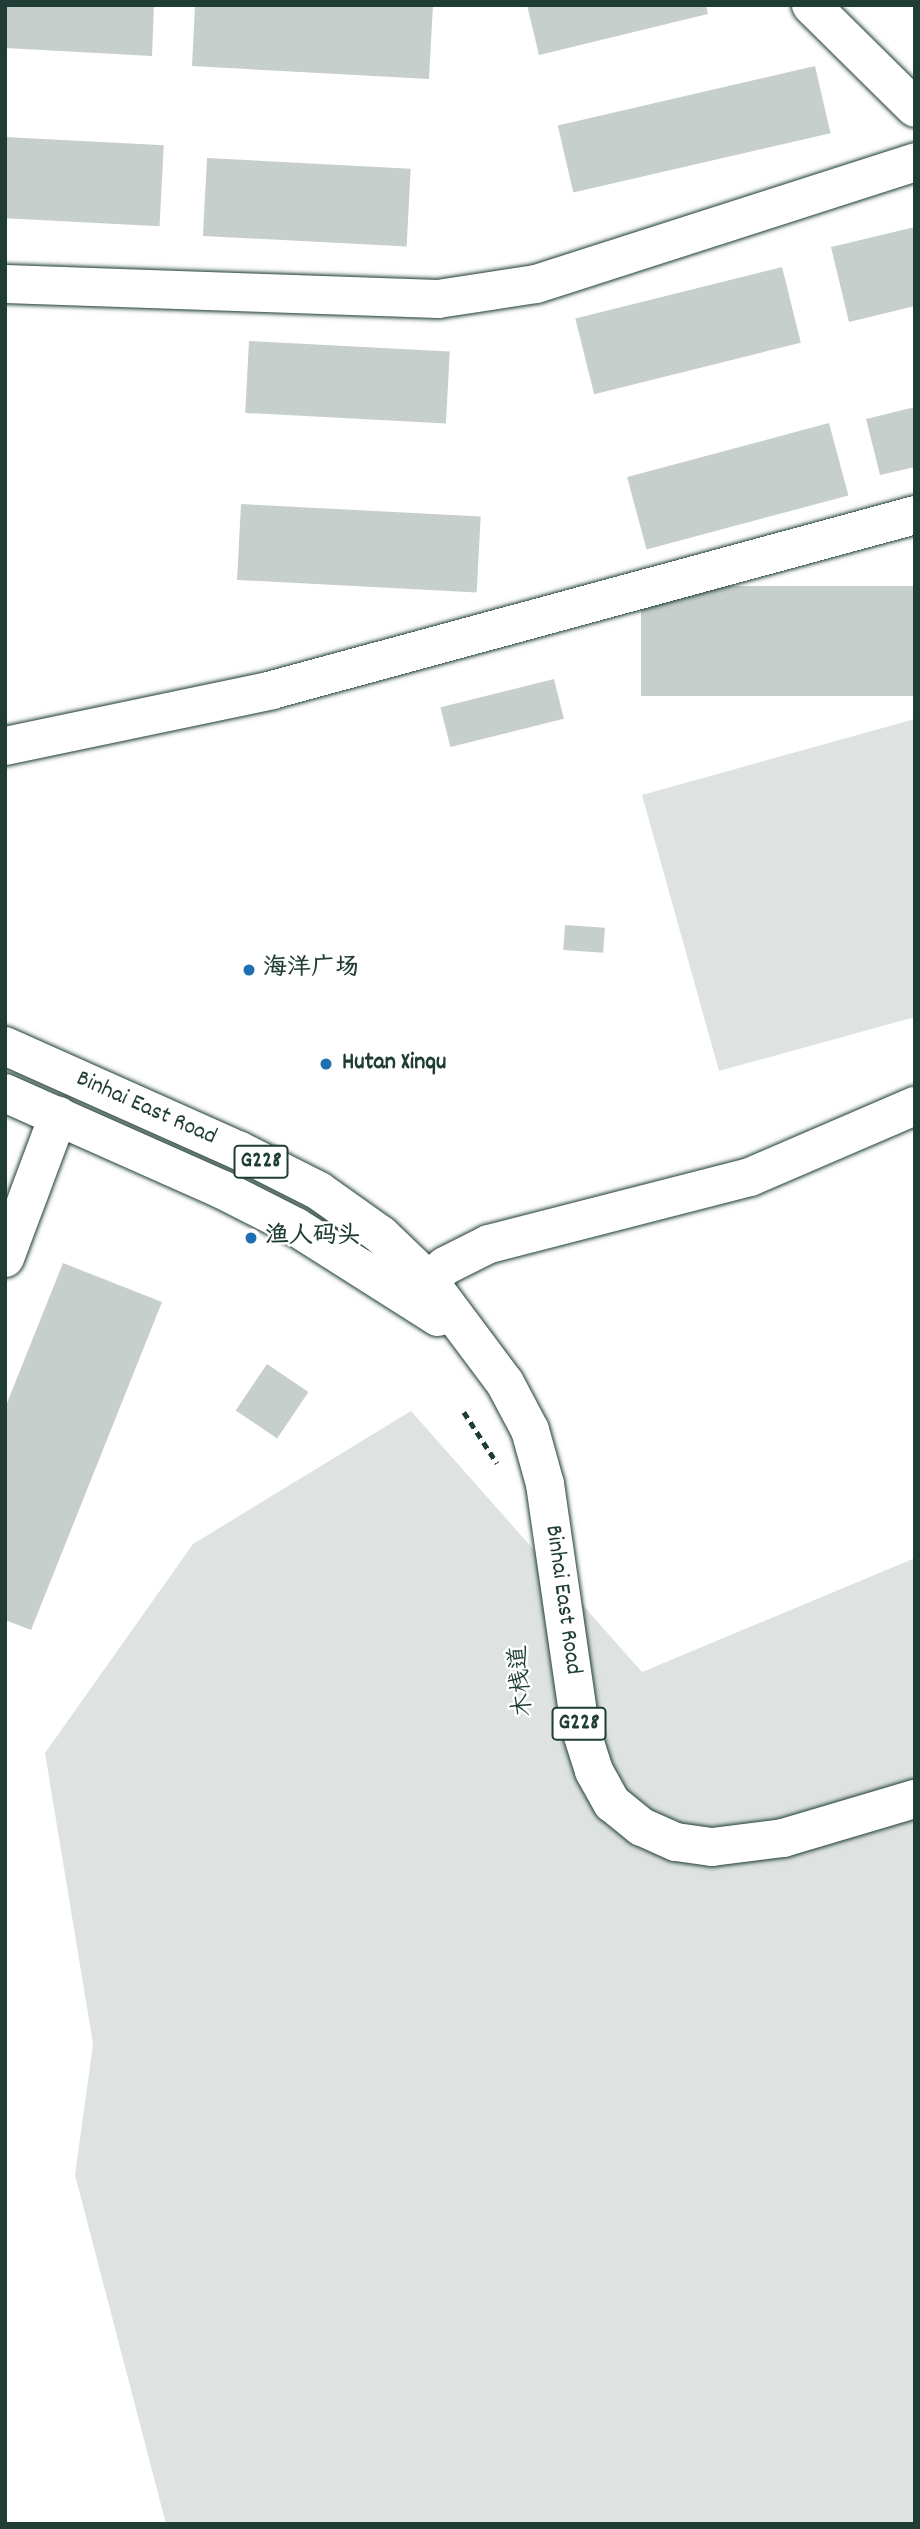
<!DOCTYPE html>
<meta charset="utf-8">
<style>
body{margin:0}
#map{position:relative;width:920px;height:2529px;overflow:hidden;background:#fff;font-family:Dekko,"LXGW WenKai TC",sans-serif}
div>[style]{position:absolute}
.green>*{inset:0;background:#dee3e2}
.building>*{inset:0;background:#c7cfcc;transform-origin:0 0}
.path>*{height:4.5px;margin-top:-2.25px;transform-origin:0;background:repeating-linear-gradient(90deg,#1f3d34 0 7px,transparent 0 12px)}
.roads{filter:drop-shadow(0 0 2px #1f3d34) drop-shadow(0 0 2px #1f3d34)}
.minor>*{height:38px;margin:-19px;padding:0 19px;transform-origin:19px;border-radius:19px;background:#fff}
.highway>*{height:38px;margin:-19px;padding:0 19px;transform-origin:19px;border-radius:19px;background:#fff}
.dots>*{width:19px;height:19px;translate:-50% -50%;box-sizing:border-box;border:4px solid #fff;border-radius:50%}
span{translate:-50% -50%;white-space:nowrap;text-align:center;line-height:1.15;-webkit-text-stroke:5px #fff;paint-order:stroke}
.shield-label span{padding:2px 5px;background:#fff;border:2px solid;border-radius:5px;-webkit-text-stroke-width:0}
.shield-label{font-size:23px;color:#1f3d34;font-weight:700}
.poi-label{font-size:24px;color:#1f3d34;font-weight:700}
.left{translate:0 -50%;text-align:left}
.street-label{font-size:24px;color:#1f3d34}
.frame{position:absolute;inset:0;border:7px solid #1f3d34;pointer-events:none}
</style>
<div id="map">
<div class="green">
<i style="clip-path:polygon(915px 719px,915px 1017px,719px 1071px,642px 795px)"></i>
<i style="clip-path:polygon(411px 1411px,642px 1672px,915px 1558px,915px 2524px,166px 2524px,75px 2175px,93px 2044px,45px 1753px,193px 1544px)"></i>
</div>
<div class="building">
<i style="clip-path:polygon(5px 5px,154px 5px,152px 56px,5px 48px)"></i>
<i style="clip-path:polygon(195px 5px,433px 5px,429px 79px,192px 66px)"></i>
<i style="clip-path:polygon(527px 5px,706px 5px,708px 14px,539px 55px)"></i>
<i style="left:815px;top:66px;width:69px;height:264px;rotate:77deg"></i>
<i style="left:5px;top:137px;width:159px;height:81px;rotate:3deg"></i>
<i style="left:207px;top:158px;width:204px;height:78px;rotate:3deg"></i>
<i style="clip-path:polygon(915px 227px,915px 306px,849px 322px,831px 247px)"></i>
<i style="left:782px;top:267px;width:78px;height:213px;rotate:76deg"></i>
<i style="left:249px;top:341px;width:201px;height:72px;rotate:3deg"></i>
<i style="clip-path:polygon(915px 407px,915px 467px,880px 475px,866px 419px)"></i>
<i style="left:829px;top:423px;width:75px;height:209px;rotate:75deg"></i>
<i style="left:241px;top:504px;width:240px;height:76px;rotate:3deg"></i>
<i style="left:915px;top:586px;width:110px;height:274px;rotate:90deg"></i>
<i style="left:554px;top:679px;width:41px;height:117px;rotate:76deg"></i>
<i style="left:565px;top:925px;width:40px;height:25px;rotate:4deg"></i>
<i style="clip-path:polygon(63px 1263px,162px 1302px,31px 1630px,5px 1620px,5px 1408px)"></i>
<i style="left:267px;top:1364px;width:50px;height:56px;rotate:34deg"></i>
</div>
<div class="path">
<i style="left:464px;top:1412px;width:61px;rotate:57.1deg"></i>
</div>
<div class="roads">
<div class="minor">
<i style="left:811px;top:5px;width:146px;rotate:44.7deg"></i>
<i style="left:5px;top:284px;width:433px;rotate:2deg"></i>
<i style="left:438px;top:299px;width:99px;rotate:-8.7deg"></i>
<i style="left:536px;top:284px;width:398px;rotate:-17.8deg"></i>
<i style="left:5px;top:746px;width:273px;rotate:-11.8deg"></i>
<i style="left:272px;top:690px;width:666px;rotate:-15.22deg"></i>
<i style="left:5px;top:1258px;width:152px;rotate:-69.5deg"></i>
<i style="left:414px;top:1299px;width:24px;rotate:-54deg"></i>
<i style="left:428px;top:1280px;width:22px;rotate:-39deg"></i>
<i style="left:445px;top:1266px;width:49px;rotate:-26.6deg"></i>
<i style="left:489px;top:1244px;width:269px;rotate:-14.4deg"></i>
<i style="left:750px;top:1177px;width:180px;rotate:-23.3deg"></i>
</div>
<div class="highway">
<i style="left:5px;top:1046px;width:255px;rotate:24.1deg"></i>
<i style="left:238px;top:1150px;width:91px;rotate:26.8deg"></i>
<i style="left:319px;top:1191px;width:76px;rotate:35.4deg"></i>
<i style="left:381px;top:1235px;width:65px;rotate:43.8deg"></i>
<i style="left:428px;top:1280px;width:129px;rotate:53.2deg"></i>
<i style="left:505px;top:1383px;width:53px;rotate:62deg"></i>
<i style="left:530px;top:1430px;width:56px;rotate:74.5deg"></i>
<i style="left:545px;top:1484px;width:246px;rotate:81.8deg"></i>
<i style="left:580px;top:1727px;width:46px;rotate:72.3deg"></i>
<i style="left:594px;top:1771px;width:37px;rotate:61deg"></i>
<i style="left:612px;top:1803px;width:38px;rotate:39deg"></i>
<i style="left:642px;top:1827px;width:37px;rotate:24deg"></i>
<i style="left:676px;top:1842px;width:36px;rotate:8deg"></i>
<i style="left:712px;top:1847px;width:72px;rotate:-7.2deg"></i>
<i style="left:783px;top:1838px;width:138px;rotate:-16.5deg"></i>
<i style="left:5px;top:1093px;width:236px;rotate:24deg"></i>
<i style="left:221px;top:1189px;width:84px;rotate:26.9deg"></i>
<i style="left:296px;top:1227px;width:168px;rotate:32.4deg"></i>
</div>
</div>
<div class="dots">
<i style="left:249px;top:970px;background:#1f6fb2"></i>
<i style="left:326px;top:1064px;background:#1f6fb2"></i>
<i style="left:251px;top:1238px;background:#1f6fb2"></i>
</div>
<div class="shield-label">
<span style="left:261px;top:1162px">G228</span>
<span style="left:579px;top:1724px">G228</span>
</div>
<div class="poi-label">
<span class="left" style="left:263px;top:970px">海洋广场</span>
<span class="left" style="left:342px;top:1064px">Hutan Xinqu</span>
<span class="left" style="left:265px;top:1238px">渔人码头</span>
</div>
<div class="street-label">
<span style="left:146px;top:1109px;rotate:24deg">Binhai East Road</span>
<span style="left:562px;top:1600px;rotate:82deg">Binhai East Road</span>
<span style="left:523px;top:1681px;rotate:-95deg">木栈道</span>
</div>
<div class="frame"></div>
</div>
